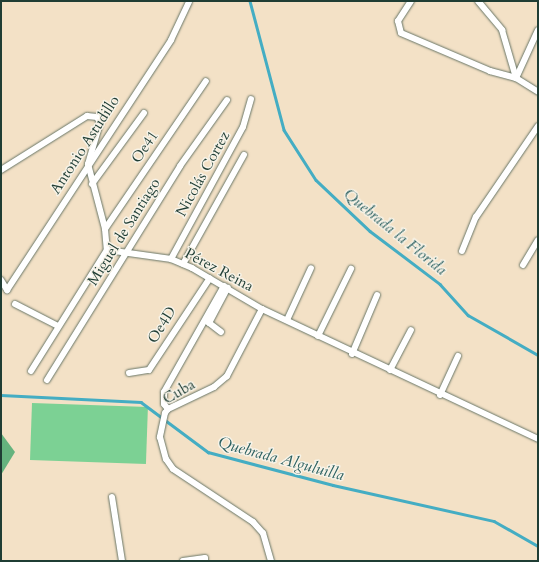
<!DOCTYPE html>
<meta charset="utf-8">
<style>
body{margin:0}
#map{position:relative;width:539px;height:562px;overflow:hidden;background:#f3e1c6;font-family:Cardo,serif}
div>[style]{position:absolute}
.green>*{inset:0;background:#7cd194;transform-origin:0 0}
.forest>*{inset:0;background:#65b37e}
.stream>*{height:2.5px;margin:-1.25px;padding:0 1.25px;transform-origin:1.25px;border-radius:1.25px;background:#44adc3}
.roads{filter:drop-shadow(0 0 1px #697667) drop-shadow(0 0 1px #697667)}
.minor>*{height:6px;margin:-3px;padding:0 3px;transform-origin:3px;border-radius:3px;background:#fff}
span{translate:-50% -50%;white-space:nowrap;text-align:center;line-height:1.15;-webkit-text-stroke:3px #f7f3e8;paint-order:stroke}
.street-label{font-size:15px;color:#1f3d34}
.water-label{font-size:16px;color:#2a5f5f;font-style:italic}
.frame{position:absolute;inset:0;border:2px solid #1f3d34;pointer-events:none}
</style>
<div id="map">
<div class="green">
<i style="left:32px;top:403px;width:116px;height:57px;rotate:2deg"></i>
</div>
<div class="forest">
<i style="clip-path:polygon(1px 433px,15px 452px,1px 475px)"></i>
</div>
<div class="stream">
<i style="left:250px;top:1px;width:133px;rotate:75.2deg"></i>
<i style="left:284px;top:130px;width:59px;rotate:57.4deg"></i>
<i style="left:316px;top:180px;width:74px;rotate:43.4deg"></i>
<i style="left:370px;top:231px;width:88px;rotate:37.1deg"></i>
<i style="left:440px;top:284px;width:42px;rotate:47.9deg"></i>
<i style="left:468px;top:315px;width:81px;rotate:29.7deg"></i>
<i style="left:1px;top:395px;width:140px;rotate:2.9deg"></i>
<i style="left:141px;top:402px;width:84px;rotate:36.7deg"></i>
<i style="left:208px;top:452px;width:129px;rotate:14.8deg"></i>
<i style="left:333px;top:485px;width:165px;rotate:12.6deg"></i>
<i style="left:494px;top:521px;width:51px;rotate:29.6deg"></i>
</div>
<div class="roads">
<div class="minor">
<i style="left:411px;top:1px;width:24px;rotate:123deg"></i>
<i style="left:398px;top:21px;width:12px;rotate:76deg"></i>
<i style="left:401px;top:33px;width:97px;rotate:23.1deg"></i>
<i style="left:490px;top:71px;width:27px;rotate:15deg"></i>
<i style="left:478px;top:1px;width:38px;rotate:50deg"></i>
<i style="left:502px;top:30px;width:50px;rotate:73.7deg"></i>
<i style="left:538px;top:30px;width:53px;rotate:114.6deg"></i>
<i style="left:516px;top:78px;width:26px;rotate:32deg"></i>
<i style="left:1px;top:170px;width:102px;rotate:-32.1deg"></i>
<i style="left:87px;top:116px;width:10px;rotate:6deg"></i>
<i style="left:97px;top:117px;width:7px;rotate:63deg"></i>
<i style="left:100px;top:123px;width:43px;rotate:106.3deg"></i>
<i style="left:88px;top:164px;width:67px;rotate:75.3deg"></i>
<i style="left:105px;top:229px;width:21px;rotate:85deg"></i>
<i style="left:107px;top:250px;width:65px;rotate:8deg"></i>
<i style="left:171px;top:259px;width:23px;rotate:23deg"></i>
<i style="left:192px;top:268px;width:81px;rotate:30.4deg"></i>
<i style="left:262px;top:309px;width:305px;rotate:25.2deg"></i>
<i style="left:92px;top:184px;width:88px;rotate:-53.8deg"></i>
<i style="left:105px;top:229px;width:179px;rotate:-55.7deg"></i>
<i style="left:462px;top:251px;width:37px;rotate:-68deg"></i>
<i style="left:476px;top:217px;width:110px;rotate:-55.7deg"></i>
<i style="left:171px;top:259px;width:150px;rotate:-61.4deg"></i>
<i style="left:243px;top:127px;width:29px;rotate:-74deg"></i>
<i style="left:183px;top:264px;width:125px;rotate:-60.8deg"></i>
<i style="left:523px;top:265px;width:29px;rotate:-59deg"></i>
<i style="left:1px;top:280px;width:12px;rotate:59deg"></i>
<i style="left:7px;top:290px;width:299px;rotate:-56.7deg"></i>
<i style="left:171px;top:40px;width:42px;rotate:-64.7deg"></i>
<i style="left:15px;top:304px;width:48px;rotate:27.1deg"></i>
<i style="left:262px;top:309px;width:76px;rotate:117.6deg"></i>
<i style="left:227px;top:376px;width:17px;rotate:140deg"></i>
<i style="left:214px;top:387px;width:51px;rotate:154.4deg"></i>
<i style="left:168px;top:409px;width:5px;rotate:127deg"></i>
<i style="left:165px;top:413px;width:25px;rotate:102deg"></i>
<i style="left:160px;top:437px;width:23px;rotate:75deg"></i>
<i style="left:166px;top:459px;width:12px;rotate:55deg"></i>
<i style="left:173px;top:469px;width:96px;rotate:33.5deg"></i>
<i style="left:253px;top:522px;width:15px;rotate:48deg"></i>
<i style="left:263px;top:533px;width:29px;rotate:74deg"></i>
<i style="left:287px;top:320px;width:57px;rotate:-65.2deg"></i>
<i style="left:221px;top:332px;width:15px;rotate:-143deg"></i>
<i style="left:209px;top:323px;width:40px;rotate:-62deg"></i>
<i style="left:318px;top:336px;width:75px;rotate:-63.8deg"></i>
<i style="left:352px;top:354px;width:64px;rotate:-67deg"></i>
<i style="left:390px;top:370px;width:45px;rotate:-62.3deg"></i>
<i style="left:31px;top:371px;width:143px;rotate:-57.9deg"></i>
<i style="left:129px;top:373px;width:20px;rotate:-9deg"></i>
<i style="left:149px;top:370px;width:110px;rotate:-56.5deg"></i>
<i style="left:47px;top:380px;width:252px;rotate:-58.1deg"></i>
<i style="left:180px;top:166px;width:81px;rotate:-54.5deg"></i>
<i style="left:440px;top:395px;width:43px;rotate:-65.2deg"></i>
<i style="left:168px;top:409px;width:6px;rotate:-129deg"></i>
<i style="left:164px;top:404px;width:12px;rotate:-90deg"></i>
<i style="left:164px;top:392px;width:122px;rotate:-60.5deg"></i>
<i style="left:112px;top:497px;width:65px;rotate:81.1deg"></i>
<i style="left:183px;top:561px;width:22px;rotate:-8deg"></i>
<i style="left:205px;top:558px;width:3px;rotate:90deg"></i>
</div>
</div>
<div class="street-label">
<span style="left:85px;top:145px;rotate:-57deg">Antonio Astudillo</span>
<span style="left:145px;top:147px;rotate:-56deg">Oe41</span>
<span style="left:203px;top:174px;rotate:-61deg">Nicolás Cortez</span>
<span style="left:124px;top:232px;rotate:-58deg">Miguel de Santiago</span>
<span style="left:219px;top:270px;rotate:28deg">Pérez Reina</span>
<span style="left:162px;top:325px;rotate:-58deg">Oe4D</span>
<span style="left:179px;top:392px;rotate:-30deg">Cuba</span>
</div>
<div class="water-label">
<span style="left:395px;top:232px;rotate:39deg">Quebrada la Florida</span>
<span style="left:281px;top:459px;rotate:15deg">Quebrada Alguluilla</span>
</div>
<div class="frame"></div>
</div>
